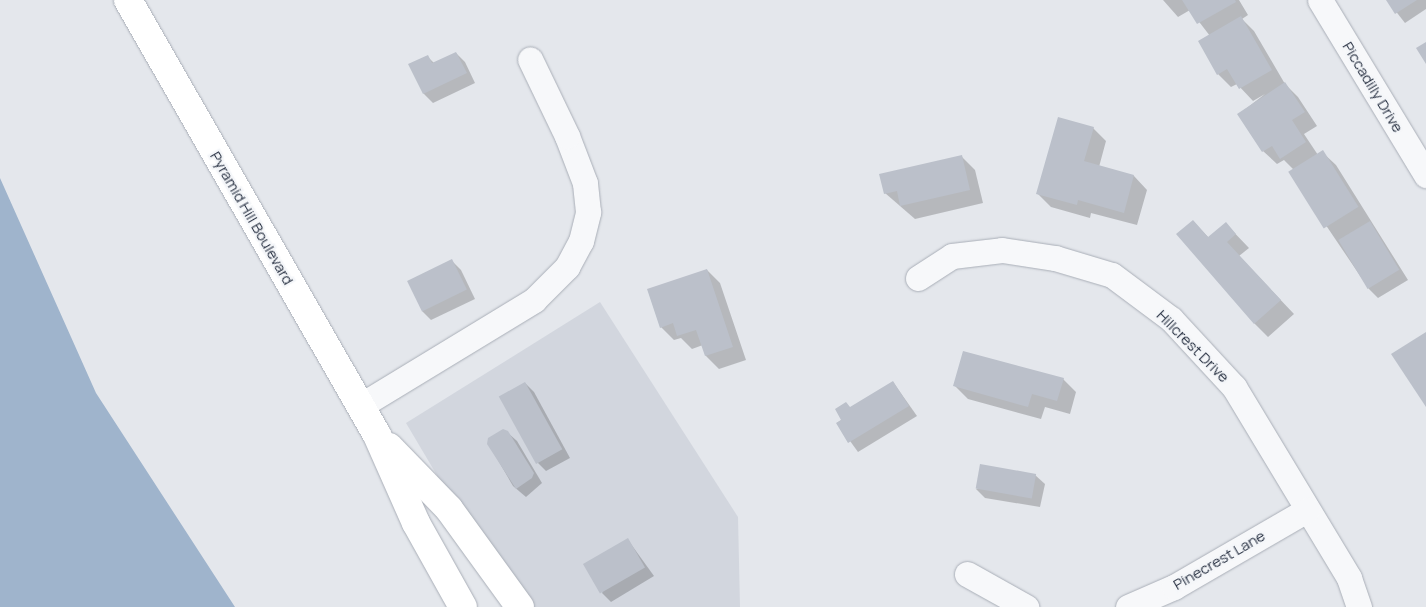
<!DOCTYPE html>
<style>
body{margin:0}
#map{position:relative;width:1426px;height:607px;overflow:hidden;background:#e4e7ec;font-family:Manrope,sans-serif}
div>[style]{position:absolute}
.built>*{inset:0;background:#d2d6de}
.water>*{inset:0;background:#9fb4cc}
.shadow>*{inset:0;background:#0003}
.building>*{inset:0;background:#bbc0ca;transform-origin:0 0}
.roads{filter:drop-shadow(0 0 1px #a9aeb7) drop-shadow(0 0 1px #a9aeb7)}
.minor>*{height:25px;margin:-12.5px;padding:0 12.5px;transform-origin:12.5px;border-radius:12.5px;background:#f7f8fa}
.major>*{height:28px;margin:-14px;padding:0 14px;transform-origin:14px;border-radius:14px;background:#fff}
span{translate:-50% -50%;white-space:nowrap;text-align:center;line-height:1.15;-webkit-text-stroke:4.5px #f4f6f9;paint-order:stroke}
.street-label{font-size:15px;color:#2b3445}
</style>
<div id="map">
<div class="built">
<i style="clip-path:polygon(600px 302px,738px 517px,740px 607px,515px 607px,406px 423px)"></i>
</div>
<div class="water">
<i style="clip-path:polygon(0 178px,96px 393px,235px 607px,0 607px)"></i>
</div>
<div class="shadow">
<i style="clip-path:polygon(1163px 0,1239px 0,1248px 15px,1242px 19px,1254px 31px,1285px 84px,1298px 97px,1317px 126px,1304px 134px,1318px 155px,1322px 152px,1336px 165px,1408px 280px,1378px 298px,1369px 289px,1290px 172px,1294px 170px,1284px 160px,1277px 164px,1263px 151px,1239px 114px,1265px 94px,1253px 101px,1237px 84px,1231px 87px,1218px 74px,1210px 36px,1190px 10px,1178px 17px)"></i>
<i style="clip-path:polygon(1387px 0,1426px 0,1426px 9px,1405px 23px)"></i>
<i style="clip-path:polygon(456px 53px,465px 62px,475px 83px,433px 103px,424px 94px,410px 65px,427px 56px,434px 63px)"></i>
<i style="clip-path:polygon(1093px 128px,1106px 141px,1099px 167px,1134px 176px,1147px 190px,1137px 225px,1091px 213px,1090px 218px,1051px 207px,1038px 194px)"></i>
<i style="clip-path:polygon(962px 157px,975px 170px,983px 203px,915px 219px,885px 193px)"></i>
<i style="clip-path:polygon(1193px 221px,1209px 238px,1226px 224px,1249px 248px,1239px 256px,1294px 314px,1268px 337px,1254px 323px)"></i>
<i style="clip-path:polygon(452px 261px,461px 270px,475px 299px,431px 320px,422px 311px)"></i>
<i style="clip-path:polygon(707px 270px,720px 283px,746px 360px,719px 369px,706px 356px,703px 345px,692px 349px,681px 338px,674px 340px,661px 327px)"></i>
<i style="clip-path:polygon(1063px 379px,1076px 392px,1070px 414px,1045px 407px,1041px 419px,968px 399px,955px 386px)"></i>
<i style="clip-path:polygon(893px 382px,917px 416px,858px 452px,837px 423px)"></i>
<i style="clip-path:polygon(525px 383px,534px 392px,570px 458px,546px 471px,537px 462px)"></i>
<i style="clip-path:polygon(507px 432px,517px 441px,542px 483px,526px 497px,513px 486px,488px 443px)"></i>
<i style="clip-path:polygon(1035px 475px,1045px 484px,1040px 507px,985px 498px,976px 489px)"></i>
<i style="clip-path:polygon(628px 540px,654px 576px,611px 602px,602px 593px)"></i>
</div>
<div class="building">
<i style="clip-path:polygon(1182px 0,1235px 0,1236px 2px,1197px 24px)"></i>
<i style="clip-path:polygon(1386px 0,1417px 0,1395px 14px)"></i>
<i style="clip-path:polygon(1241px 16px,1272px 70px,1239px 89px,1227px 69px,1217px 75px,1198px 41px)"></i>
<i style="clip-path:polygon(1426px 42px,1426px 64px,1416px 48px)"></i>
<i style="clip-path:polygon(456px 52px,467px 73px,423px 94px,408px 64px,428px 55px,432px 63px)"></i>
<i style="clip-path:polygon(1285px 82px,1305px 112px,1292px 120px,1306px 142px,1280px 159px,1272px 146px,1262px 152px,1237px 114px)"></i>
<i style="clip-path:polygon(1058px 117px,1094px 127px,1084px 161px,1134px 175px,1124px 213px,1078px 200px,1077px 205px,1036px 194px)"></i>
<i style="left:1323px;top:150px;width:67px;height:41px;rotate:58deg"></i>
<i style="clip-path:polygon(962px 155px,970px 190px,900px 206px,897px 191px,884px 194px,879px 174px)"></i>
<i style="clip-path:polygon(1193px 220px,1208px 237px,1226px 222px,1236px 234px,1227px 242px,1281px 300px,1254px 324px,1176px 234px)"></i>
<i style="left:1370px;top:221px;width:57px;height:37px;rotate:59deg"></i>
<i style="left:452px;top:259px;width:34px;height:50px;rotate:64deg"></i>
<i style="clip-path:polygon(707px 269px,733px 347px,705px 356px,696px 330px,677px 336px,673px 323px,660px 328px,647px 289px)"></i>
<i style="clip-path:polygon(1426px 332px,1426px 407px,1391px 354px)"></i>
<i style="clip-path:polygon(963px 351px,1064px 378px,1057px 401px,1032px 394px,1028px 407px,953px 386px)"></i>
<i style="clip-path:polygon(893px 381px,909px 406px,848px 443px,836px 423px,841px 420px,835px 409px,846px 402px,850px 407px)"></i>
<i style="left:525px;top:382px;width:77px;height:30px;rotate:61deg"></i>
<i style="clip-path:polygon(503px 429px,508px 431px,534px 473px,532px 478px,516px 489px,487px 444px,488px 438px)"></i>
<i style="left:980px;top:464px;width:57px;height:25px;rotate:10deg"></i>
<i style="left:628px;top:538px;width:34px;height:52px;rotate:60deg"></i>
</div>
<div class="roads">
<div class="minor">
<i style="left:1320px;top:0;width:205px;rotate:58.8deg"></i>
<i style="left:918px;top:278px;width:40px;rotate:-32.9deg"></i>
<i style="left:952px;top:256px;width:50px;rotate:-6.8deg"></i>
<i style="left:1002px;top:250px;width:54px;rotate:8.6deg"></i>
<i style="left:1055px;top:258px;width:59px;rotate:16.6deg"></i>
<i style="left:1112px;top:275px;width:74px;rotate:36.7deg"></i>
<i style="left:1171px;top:319px;width:93px;rotate:47.2deg"></i>
<i style="left:1234px;top:387px;width:223px;rotate:58.9deg"></i>
<i style="left:1349px;top:578px;width:31px;rotate:71deg"></i>
<i style="left:360px;top:406px;width:204px;rotate:-31.3deg"></i>
<i style="left:534px;top:300px;width:47px;rotate:-45deg"></i>
<i style="left:567px;top:267px;width:30px;rotate:-62deg"></i>
<i style="left:581px;top:241px;width:30px;rotate:-76deg"></i>
<i style="left:588px;top:212px;width:29px;rotate:-96deg"></i>
<i style="left:585px;top:183px;width:50px;rotate:-111deg"></i>
<i style="left:567px;top:136px;width:85px;rotate:-115.7deg"></i>
<i style="left:967px;top:574px;width:68px;rotate:29.2deg"></i>
<i style="left:1128px;top:607px;width:50px;rotate:-23.5deg"></i>
<i style="left:1174px;top:587px;width:154px;rotate:-30.1deg"></i>
</div>
<div class="major">
<i style="left:128px;top:0;width:501px;rotate:60.21deg"></i>
<i style="left:377px;top:435px;width:96px;rotate:66.1deg"></i>
<i style="left:416px;top:523px;width:96px;rotate:60.8deg"></i>
<i style="left:389px;top:447px;width:86px;rotate:45.9deg"></i>
<i style="left:449px;top:509px;width:121px;rotate:54.1deg"></i>
</div>
</div>
<div class="street-label">
<span style="left:1373px;top:87px;rotate:59deg">Piccadilly Drive</span>
<span style="left:252px;top:218px;rotate:60deg">Pyramid Hill Boulevard</span>
<span style="left:1193px;top:346px;rotate:45deg">Hillcrest Drive</span>
<span style="left:1219px;top:560px;rotate:-30deg">Pinecrest Lane</span>
</div>
</div>
